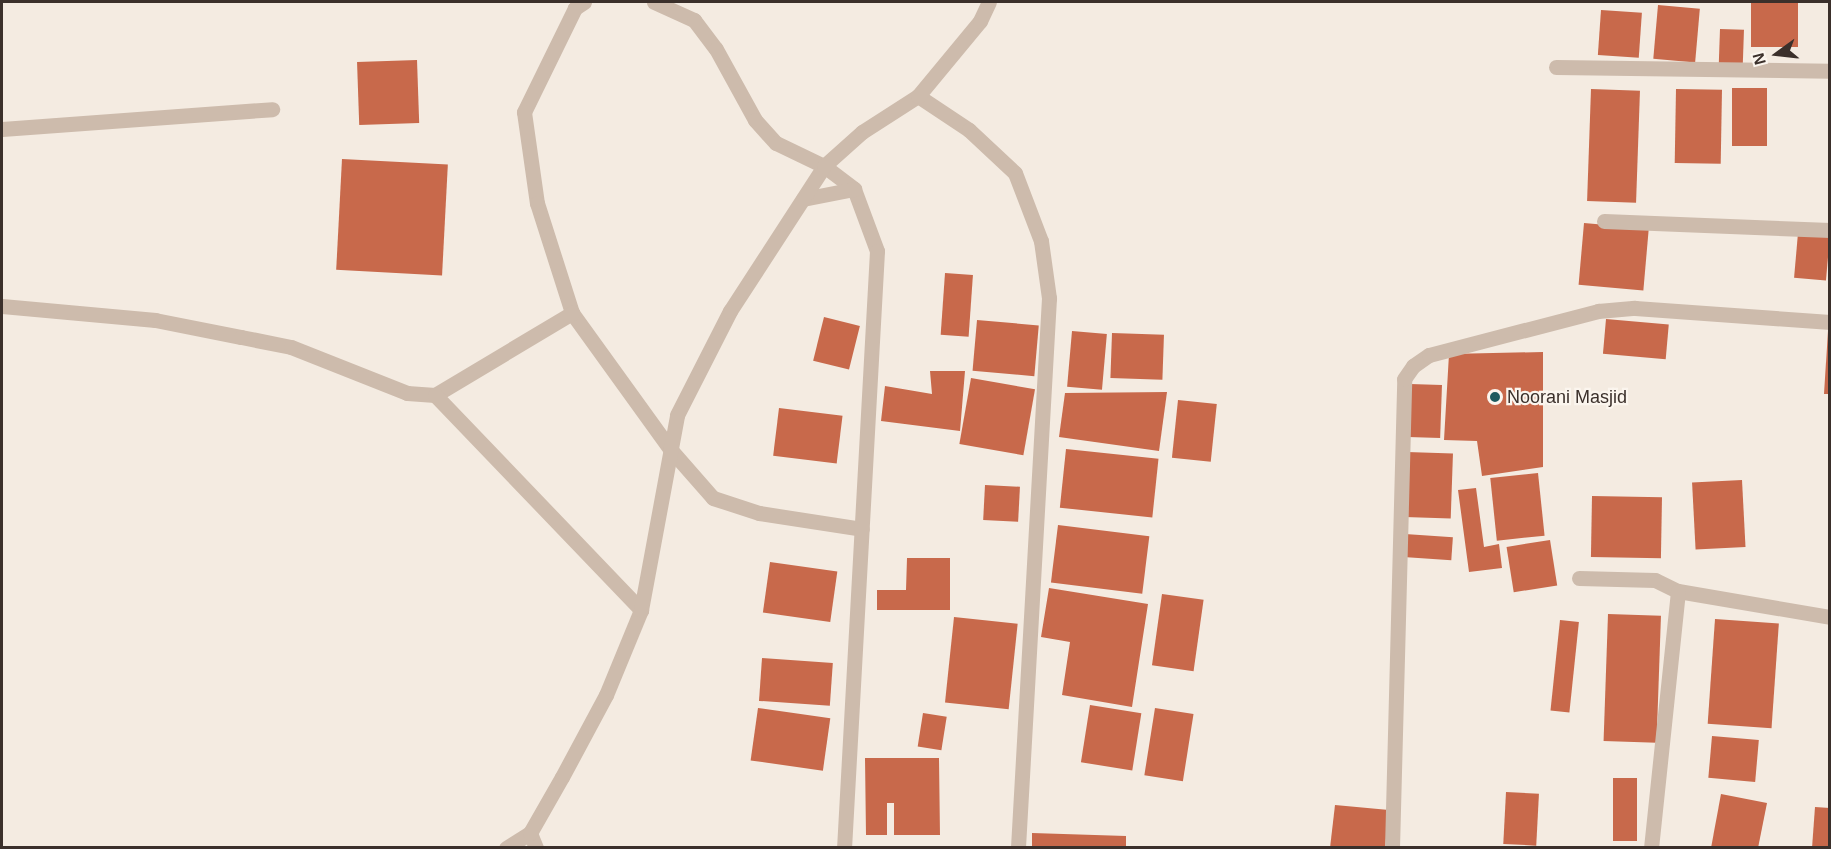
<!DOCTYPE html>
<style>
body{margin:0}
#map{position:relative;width:1831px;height:849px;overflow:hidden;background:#f4ebe1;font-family:Helvetica,sans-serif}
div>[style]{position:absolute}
.building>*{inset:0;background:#c8694b;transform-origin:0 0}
.street>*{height:15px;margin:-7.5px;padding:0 7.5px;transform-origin:7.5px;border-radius:7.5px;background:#cdbbac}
.dots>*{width:16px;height:16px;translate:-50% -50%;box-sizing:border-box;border:3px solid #fbf5ee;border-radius:50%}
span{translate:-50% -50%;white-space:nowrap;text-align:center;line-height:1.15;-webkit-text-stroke:4.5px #fbf5ee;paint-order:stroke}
.poi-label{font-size:18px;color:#3b302b}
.left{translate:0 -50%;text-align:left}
.frame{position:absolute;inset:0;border:3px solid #3b302b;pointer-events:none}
.north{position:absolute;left:1747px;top:24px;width:60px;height:60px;-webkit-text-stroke:4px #fbf5ee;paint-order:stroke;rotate:255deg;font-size:16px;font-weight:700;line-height:24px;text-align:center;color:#3b302b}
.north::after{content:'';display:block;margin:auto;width:21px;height:27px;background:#3b302b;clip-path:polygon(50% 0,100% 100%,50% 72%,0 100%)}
</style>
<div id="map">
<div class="building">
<i style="left:1751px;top:2px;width:47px;height:45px"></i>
<i style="left:1658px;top:5px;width:42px;height:54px;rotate:5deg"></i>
<i style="left:1601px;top:10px;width:41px;height:45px;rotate:4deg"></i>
<i style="left:1720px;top:29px;width:24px;height:38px;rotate:2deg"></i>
<i style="left:417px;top:60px;width:63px;height:60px;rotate:88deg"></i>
<i style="left:1732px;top:88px;width:35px;height:58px"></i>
<i style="left:1591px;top:89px;width:49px;height:112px;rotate:2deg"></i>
<i style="left:1676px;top:89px;width:46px;height:74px;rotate:1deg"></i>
<i style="left:342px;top:159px;width:106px;height:111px;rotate:3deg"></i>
<i style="left:1584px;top:223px;width:65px;height:62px;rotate:5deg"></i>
<i style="left:1798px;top:233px;width:32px;height:45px;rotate:5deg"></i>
<i style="left:945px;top:273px;width:28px;height:62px;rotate:4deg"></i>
<i style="left:824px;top:317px;width:37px;height:45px;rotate:14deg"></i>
<i style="left:1606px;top:319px;width:63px;height:35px;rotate:5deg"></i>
<i style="left:977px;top:320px;width:62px;height:51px;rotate:5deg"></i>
<i style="left:1072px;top:331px;width:35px;height:56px;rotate:5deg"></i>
<i style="clip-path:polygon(1828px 331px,1830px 331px,1830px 394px,1824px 394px)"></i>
<i style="left:1112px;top:333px;width:52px;height:45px;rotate:2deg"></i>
<i style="clip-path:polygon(1543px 352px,1543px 467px,1482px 476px,1477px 441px,1444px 440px,1449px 354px)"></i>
<i style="clip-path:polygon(930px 371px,965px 371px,960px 431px,881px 421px,885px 386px,932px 394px)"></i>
<i style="left:971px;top:378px;width:65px;height:67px;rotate:10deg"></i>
<i style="left:1410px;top:384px;width:32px;height:53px;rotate:2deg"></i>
<i style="clip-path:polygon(1167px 392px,1159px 451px,1059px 437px,1065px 393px)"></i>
<i style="left:1178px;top:400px;width:39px;height:58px;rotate:6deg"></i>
<i style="left:779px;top:408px;width:64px;height:48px;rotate:7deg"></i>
<i style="left:1066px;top:449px;width:93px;height:59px;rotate:6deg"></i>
<i style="left:1407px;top:452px;width:46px;height:65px;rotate:2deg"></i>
<i style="left:1538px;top:473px;width:63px;height:48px;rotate:84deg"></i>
<i style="left:1742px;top:480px;width:67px;height:50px;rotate:87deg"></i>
<i style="left:985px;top:485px;width:35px;height:35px;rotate:3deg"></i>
<i style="clip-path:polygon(1476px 488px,1484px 547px,1499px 544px,1502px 568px,1469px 572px,1458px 490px)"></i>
<i style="left:1592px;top:496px;width:70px;height:61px;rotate:1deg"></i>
<i style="left:1058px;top:525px;width:92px;height:58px;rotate:7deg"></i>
<i style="left:1405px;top:534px;width:48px;height:23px;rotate:4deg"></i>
<i style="left:1550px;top:540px;width:46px;height:44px;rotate:81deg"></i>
<i style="clip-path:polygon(907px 558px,950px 558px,950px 610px,877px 610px,877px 590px,906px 590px)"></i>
<i style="left:770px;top:562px;width:68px;height:51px;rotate:8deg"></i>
<i style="clip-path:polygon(1049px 588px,1148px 604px,1132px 707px,1062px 695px,1070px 642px,1041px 637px)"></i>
<i style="left:1162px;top:594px;width:42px;height:72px;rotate:8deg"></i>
<i style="left:1608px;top:614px;width:53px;height:127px;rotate:2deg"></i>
<i style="left:954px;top:617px;width:64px;height:86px;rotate:6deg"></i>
<i style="left:1715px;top:619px;width:64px;height:105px;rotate:4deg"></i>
<i style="left:1560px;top:620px;width:19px;height:91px;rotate:6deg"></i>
<i style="left:762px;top:658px;width:71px;height:43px;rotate:4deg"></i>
<i style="left:1090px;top:705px;width:52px;height:58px;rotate:9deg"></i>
<i style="left:758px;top:708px;width:73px;height:53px;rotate:8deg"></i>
<i style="left:1155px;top:708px;width:39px;height:68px;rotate:9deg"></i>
<i style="left:923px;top:713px;width:24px;height:34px;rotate:9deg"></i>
<i style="left:1712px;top:736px;width:47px;height:42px;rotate:5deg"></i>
<i style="clip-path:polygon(865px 758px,939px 758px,940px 835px,894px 835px,894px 803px,887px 803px,887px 835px,866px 835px)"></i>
<i style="left:1613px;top:778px;width:24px;height:63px"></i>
<i style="left:1506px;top:792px;width:33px;height:52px;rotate:3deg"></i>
<i style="clip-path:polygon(1721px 794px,1767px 803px,1758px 848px,1711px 848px)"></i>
<i style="clip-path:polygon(1335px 805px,1389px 810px,1385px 848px,1330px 848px)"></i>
<i style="clip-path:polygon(1815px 807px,1830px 808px,1830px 848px,1812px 848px)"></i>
<i style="clip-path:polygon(1032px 833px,1126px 836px,1126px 848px,1032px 848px)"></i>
</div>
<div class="street">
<i style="left:584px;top:2px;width:11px;rotate:146deg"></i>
<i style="left:575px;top:8px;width:116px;rotate:116.1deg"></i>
<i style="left:524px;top:112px;width:92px;rotate:81.9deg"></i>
<i style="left:537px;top:203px;width:115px;rotate:72.3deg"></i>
<i style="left:572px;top:313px;width:168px;rotate:54.2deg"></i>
<i style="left:670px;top:449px;width:65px;rotate:48.7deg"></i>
<i style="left:713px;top:498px;width:48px;rotate:18.1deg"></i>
<i style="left:759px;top:513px;width:104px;rotate:8.8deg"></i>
<i style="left:654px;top:2px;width:44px;rotate:24.2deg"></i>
<i style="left:694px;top:20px;width:36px;rotate:53deg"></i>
<i style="left:716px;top:49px;width:81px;rotate:61.2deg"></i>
<i style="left:755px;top:120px;width:31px;rotate:48deg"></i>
<i style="left:776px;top:143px;width:53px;rotate:25.6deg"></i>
<i style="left:824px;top:166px;width:38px;rotate:37deg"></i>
<i style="left:854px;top:189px;width:66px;rotate:69.6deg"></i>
<i style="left:877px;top:251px;width:598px;rotate:93.16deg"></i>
<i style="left:1556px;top:67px;width:274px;rotate:0.8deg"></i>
<i style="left:918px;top:96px;width:61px;rotate:33.7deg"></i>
<i style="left:969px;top:130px;width:63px;rotate:43.1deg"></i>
<i style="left:1015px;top:173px;width:73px;rotate:69.1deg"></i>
<i style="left:1041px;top:241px;width:58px;rotate:82deg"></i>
<i style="left:1049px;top:298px;width:551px;rotate:93.23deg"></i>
<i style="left:2px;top:129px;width:271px;rotate:-4.2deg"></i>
<i style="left:803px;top:199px;width:52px;rotate:-11.1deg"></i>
<i style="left:1604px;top:221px;width:226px;rotate:2.3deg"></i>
<i style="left:2px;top:306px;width:154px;rotate:5.2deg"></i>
<i style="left:155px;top:320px;width:88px;rotate:11.2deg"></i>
<i style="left:241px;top:337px;width:51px;rotate:11.3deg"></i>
<i style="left:291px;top:347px;width:125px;rotate:21.6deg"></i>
<i style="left:407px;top:393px;width:28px;rotate:4deg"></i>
<i style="left:435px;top:395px;width:160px;rotate:-30.9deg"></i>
<i style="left:435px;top:395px;width:298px;rotate:46.2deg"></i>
<i style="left:1579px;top:578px;width:76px;rotate:1.5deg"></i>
<i style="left:1655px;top:580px;width:25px;rotate:26deg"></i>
<i style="left:1678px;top:591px;width:154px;rotate:9.7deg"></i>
<i style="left:530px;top:833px;width:16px;rotate:68deg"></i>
<i style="left:506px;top:848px;width:28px;rotate:-32deg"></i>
<i style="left:530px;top:833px;width:64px;rotate:-60.3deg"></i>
<i style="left:562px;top:777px;width:93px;rotate:-61.8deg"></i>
<i style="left:606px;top:695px;width:92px;rotate:-67.6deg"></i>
<i style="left:641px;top:610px;width:198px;rotate:-79.5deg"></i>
<i style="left:677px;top:415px;width:117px;rotate:-63deg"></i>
<i style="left:730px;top:311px;width:173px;rotate:-57deg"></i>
<i style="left:824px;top:166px;width:51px;rotate:-41.8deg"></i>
<i style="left:862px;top:132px;width:67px;rotate:-32.7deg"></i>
<i style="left:918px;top:96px;width:97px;rotate:-50.4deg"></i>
<i style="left:980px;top:21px;width:21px;rotate:-65deg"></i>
<i style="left:1392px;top:848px;width:469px;rotate:-88.5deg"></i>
<i style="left:1404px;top:379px;width:16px;rotate:-55deg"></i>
<i style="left:1413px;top:366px;width:19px;rotate:-35deg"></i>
<i style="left:1429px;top:355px;width:175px;rotate:-14.6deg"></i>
<i style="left:1598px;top:311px;width:37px;rotate:-5deg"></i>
<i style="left:1635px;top:308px;width:196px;rotate:4.1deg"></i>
<i style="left:1651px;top:848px;width:258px;rotate:-84deg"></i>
</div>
<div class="dots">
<i style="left:1495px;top:397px;background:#1f5a5e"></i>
</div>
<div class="poi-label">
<span class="left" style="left:1507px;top:397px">Noorani Masjid</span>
</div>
<div class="frame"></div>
<div class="north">N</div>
</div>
